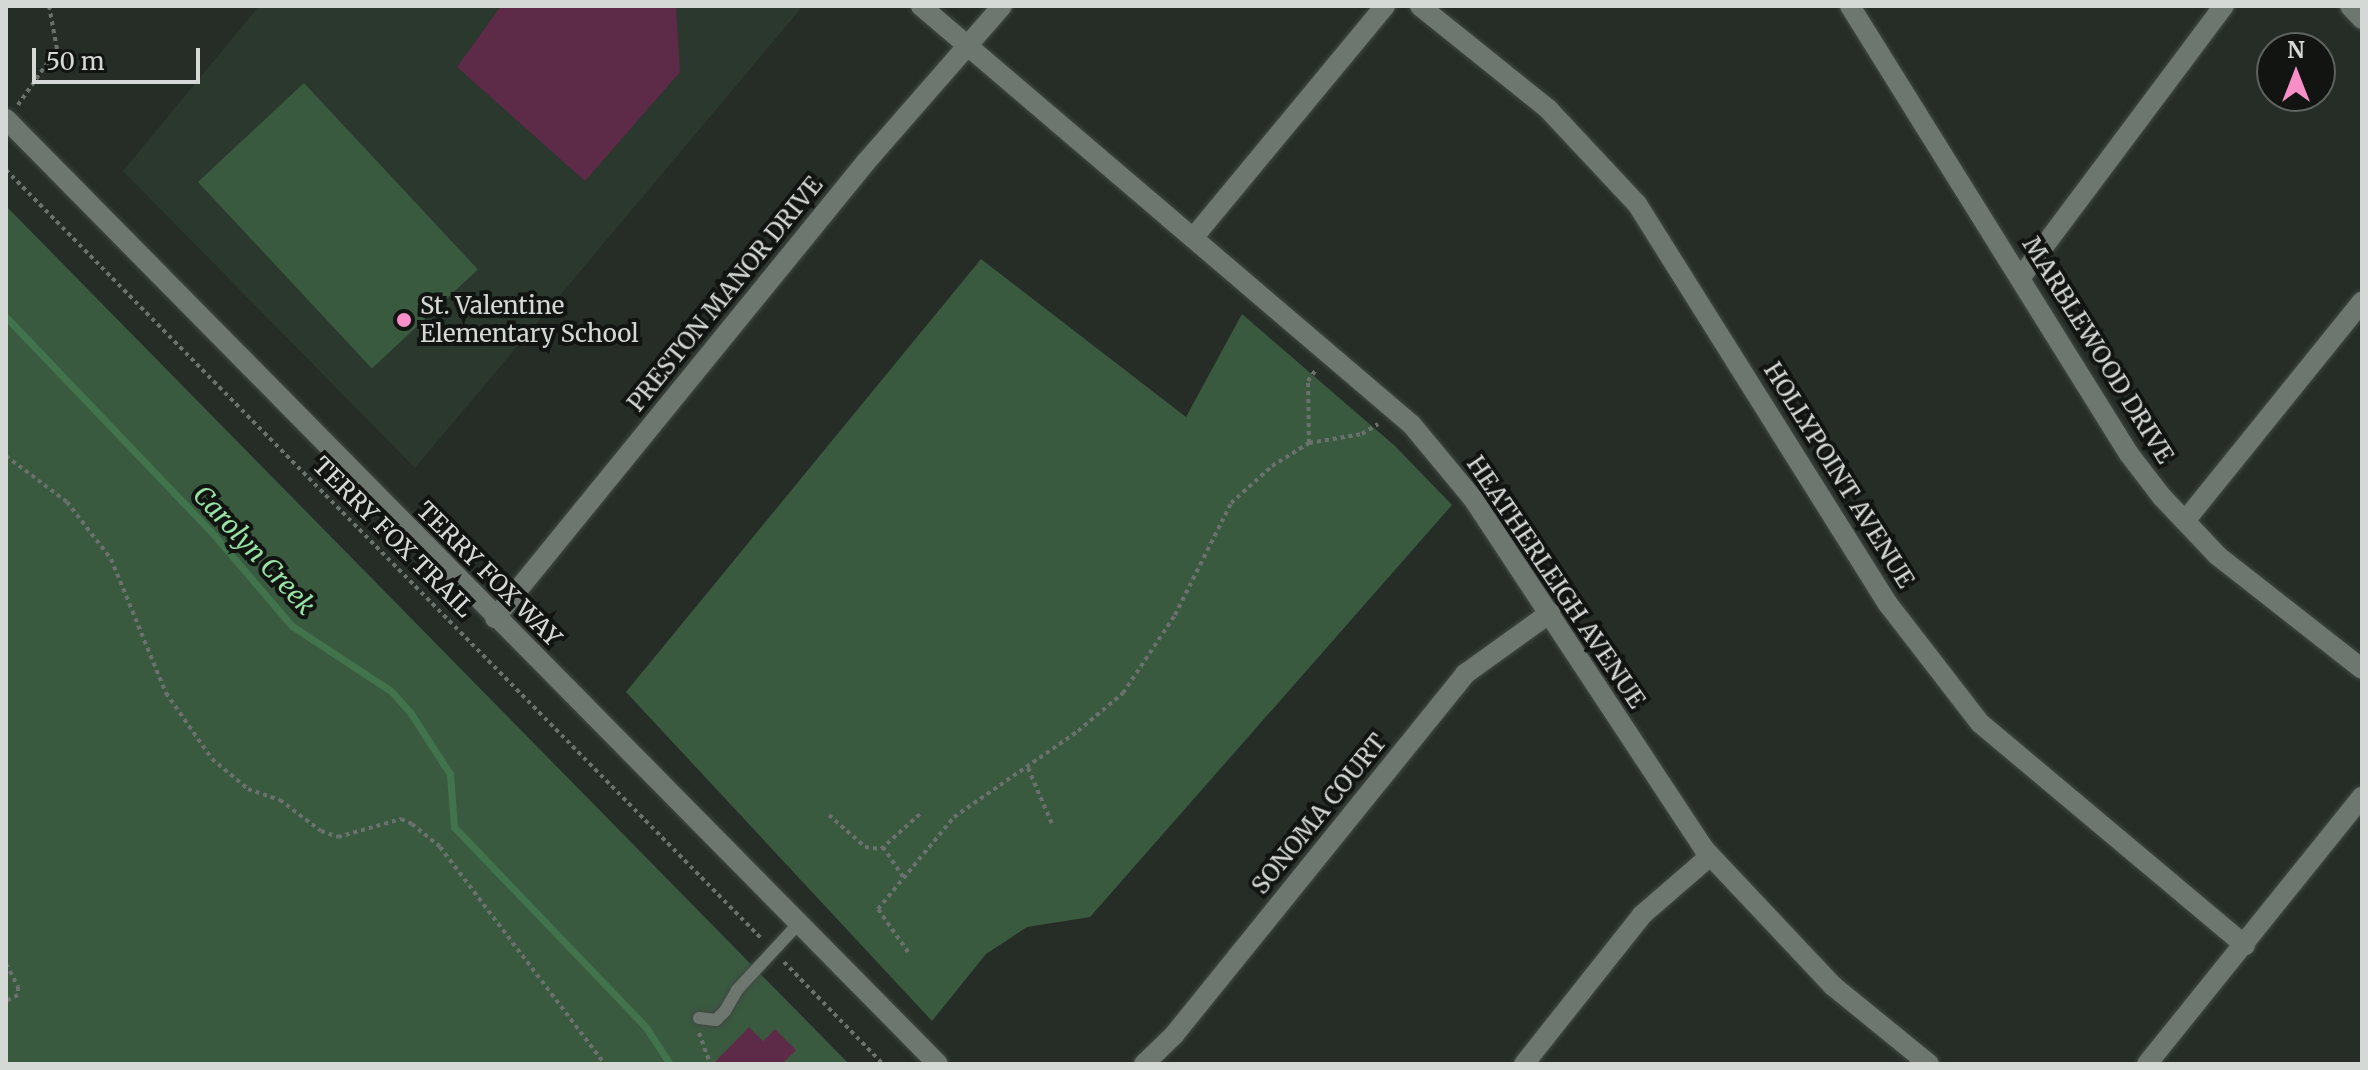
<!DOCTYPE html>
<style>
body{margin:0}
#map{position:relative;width:2368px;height:1070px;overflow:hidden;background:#262d27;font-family:Merriweather,serif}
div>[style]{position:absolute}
.built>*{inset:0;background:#2b382d}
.green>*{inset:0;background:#3a5a40;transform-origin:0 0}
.stream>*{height:7px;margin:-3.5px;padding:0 3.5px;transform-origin:3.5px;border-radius:3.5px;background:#41734c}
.building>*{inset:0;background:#5d2a47}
.path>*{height:4px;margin-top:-2px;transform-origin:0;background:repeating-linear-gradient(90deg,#6b716c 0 4px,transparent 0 8px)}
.roads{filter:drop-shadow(0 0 2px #414843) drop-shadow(0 0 2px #414843)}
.lane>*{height:12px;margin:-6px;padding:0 6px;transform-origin:6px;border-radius:6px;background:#6e776f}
.street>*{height:20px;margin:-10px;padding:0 10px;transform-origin:10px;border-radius:10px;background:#6e776f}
.secondary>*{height:20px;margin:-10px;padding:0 10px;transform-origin:10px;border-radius:10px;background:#6e776f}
.dots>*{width:22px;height:22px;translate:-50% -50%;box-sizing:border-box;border:4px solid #111411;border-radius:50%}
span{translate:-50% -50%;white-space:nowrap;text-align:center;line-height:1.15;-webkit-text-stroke:8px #111411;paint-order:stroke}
.street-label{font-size:24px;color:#d4d9d5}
.poi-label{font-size:24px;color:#d4d9d5}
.left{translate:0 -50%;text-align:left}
.water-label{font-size:26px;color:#97e3a5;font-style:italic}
.frame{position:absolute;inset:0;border:8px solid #d4d9d5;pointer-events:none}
.north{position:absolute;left:2256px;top:32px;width:80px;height:80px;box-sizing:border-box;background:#111411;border:2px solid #5f635f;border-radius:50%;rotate:0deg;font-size:22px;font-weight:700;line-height:32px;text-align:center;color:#d4d9d5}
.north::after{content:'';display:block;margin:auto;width:28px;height:36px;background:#f98fc9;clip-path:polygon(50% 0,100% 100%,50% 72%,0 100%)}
.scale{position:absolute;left:32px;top:48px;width:168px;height:36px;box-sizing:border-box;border:4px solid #d4d9d5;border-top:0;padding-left:10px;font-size:24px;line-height:28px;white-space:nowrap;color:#d4d9d5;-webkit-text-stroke:6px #111411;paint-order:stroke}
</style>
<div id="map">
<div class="built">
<i style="clip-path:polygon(259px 6px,803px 6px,415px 468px,123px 171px)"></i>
</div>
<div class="green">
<i style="left:304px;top:83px;width:255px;height:145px;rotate:47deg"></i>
<i style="clip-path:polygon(6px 206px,849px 1064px,6px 1064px)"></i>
<i style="clip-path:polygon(981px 259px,1186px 417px,1242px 314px,1395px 446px,1452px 505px,1090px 917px,1027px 927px,986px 954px,932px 1021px,626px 692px)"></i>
</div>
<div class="stream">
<i style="left:6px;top:317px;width:301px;rotate:46.3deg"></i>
<i style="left:214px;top:535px;width:120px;rotate:49.4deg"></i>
<i style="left:292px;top:626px;width:118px;rotate:33.3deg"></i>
<i style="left:391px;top:691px;width:28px;rotate:48deg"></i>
<i style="left:410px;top:712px;width:74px;rotate:57.2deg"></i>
<i style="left:450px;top:774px;width:53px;rotate:85.7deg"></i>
<i style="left:454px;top:827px;width:276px;rotate:46.2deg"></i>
<i style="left:645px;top:1026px;width:45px;rotate:56.7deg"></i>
</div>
<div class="building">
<i style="clip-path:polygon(501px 6px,676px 6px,680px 72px,585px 181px,457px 67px)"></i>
<i style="clip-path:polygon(749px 1027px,763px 1041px,775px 1029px,796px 1050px,782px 1064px,713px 1064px)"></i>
</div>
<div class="path">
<i style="left:18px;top:105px;width:68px;rotate:-55.1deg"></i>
<i style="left:57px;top:49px;width:44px;rotate:-100.5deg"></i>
<i style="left:6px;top:170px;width:1077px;rotate:45.49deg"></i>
<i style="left:1309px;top:443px;width:62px;rotate:-90.9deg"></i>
<i style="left:1308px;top:381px;width:16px;rotate:-55deg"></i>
<i style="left:6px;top:456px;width:76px;rotate:37deg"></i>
<i style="left:67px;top:502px;width:72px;rotate:52.3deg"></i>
<i style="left:111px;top:559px;width:145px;rotate:67.7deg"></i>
<i style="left:166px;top:693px;width:80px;rotate:55.1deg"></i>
<i style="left:212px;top:759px;width:47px;rotate:39.8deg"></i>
<i style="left:248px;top:789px;width:34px;rotate:19deg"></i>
<i style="left:280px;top:800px;width:51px;rotate:37.1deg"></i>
<i style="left:321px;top:831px;width:18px;rotate:19deg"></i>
<i style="left:338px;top:837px;width:66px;rotate:-15.9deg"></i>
<i style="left:401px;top:819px;width:12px;rotate:24deg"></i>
<i style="left:412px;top:824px;width:36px;rotate:39deg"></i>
<i style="left:440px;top:847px;width:273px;rotate:52.8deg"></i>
<i style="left:1028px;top:768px;width:61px;rotate:66.8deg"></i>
<i style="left:829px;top:815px;width:48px;rotate:41.6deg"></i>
<i style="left:865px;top:847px;width:16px;rotate:7deg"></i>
<i style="left:881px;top:849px;width:54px;rotate:-42deg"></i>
<i style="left:883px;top:847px;width:36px;rotate:56deg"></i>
<i style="left:908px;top:952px;width:52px;rotate:-124.9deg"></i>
<i style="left:878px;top:909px;width:119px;rotate:-50.4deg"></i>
<i style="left:954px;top:817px;width:151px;rotate:-34.7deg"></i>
<i style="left:1078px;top:731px;width:59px;rotate:-40.2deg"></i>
<i style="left:1123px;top:693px;width:94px;rotate:-56.3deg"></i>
<i style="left:1175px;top:615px;width:125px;rotate:-63.4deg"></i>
<i style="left:1231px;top:503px;width:55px;rotate:-42.1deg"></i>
<i style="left:1272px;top:466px;width:44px;rotate:-31.9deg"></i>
<i style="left:1309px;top:443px;width:54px;rotate:-9.6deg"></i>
<i style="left:1362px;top:434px;width:19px;rotate:-32deg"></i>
<i style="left:784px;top:962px;width:142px;rotate:45.9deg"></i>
<i style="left:6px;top:964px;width:26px;rotate:62deg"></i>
<i style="left:18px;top:987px;width:8px;rotate:90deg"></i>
<i style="left:18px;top:995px;width:13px;rotate:153deg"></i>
<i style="left:699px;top:1033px;width:33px;rotate:70deg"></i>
</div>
<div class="roads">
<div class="lane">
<i style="left:699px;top:1018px;width:17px;rotate:7deg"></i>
<i style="left:716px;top:1020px;width:13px;rotate:-45deg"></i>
<i style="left:725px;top:1011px;width:24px;rotate:-60deg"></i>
<i style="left:737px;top:990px;width:91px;rotate:-47.2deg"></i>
</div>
<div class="street">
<i style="left:1420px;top:6px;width:164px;rotate:38.8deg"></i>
<i style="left:1548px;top:109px;width:130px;rotate:46.9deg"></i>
<i style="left:1637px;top:204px;width:472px;rotate:57.9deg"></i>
<i style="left:1888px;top:604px;width:150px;rotate:52.3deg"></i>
<i style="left:1980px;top:723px;width:346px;rotate:40deg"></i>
<i style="left:1850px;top:6px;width:528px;rotate:58.09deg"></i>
<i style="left:2129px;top:454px;width:54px;rotate:52.5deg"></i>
<i style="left:2162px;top:497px;width:81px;rotate:46.5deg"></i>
<i style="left:2218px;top:556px;width:183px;rotate:38.1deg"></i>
<i style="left:1193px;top:238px;width:301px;rotate:-50.4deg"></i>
<i style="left:2021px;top:277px;width:339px;rotate:-53.2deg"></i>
<i style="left:2185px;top:521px;width:282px;rotate:-51.1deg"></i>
<i style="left:1144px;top:1064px;width:42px;rotate:-44deg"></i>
<i style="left:1174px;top:1035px;width:464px;rotate:-51.1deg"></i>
<i style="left:1465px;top:674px;width:105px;rotate:-35.7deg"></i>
<i style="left:1524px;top:1064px;width:190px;rotate:-51.6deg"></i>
<i style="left:1642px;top:915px;width:90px;rotate:-40.9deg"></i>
<i style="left:2147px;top:1064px;width:343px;rotate:-51.2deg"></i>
</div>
<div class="secondary">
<i style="left:921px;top:6px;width:645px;rotate:40.48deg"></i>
<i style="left:1412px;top:425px;width:97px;rotate:50.4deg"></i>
<i style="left:1474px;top:500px;width:418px;rotate:56.6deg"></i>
<i style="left:1704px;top:849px;width:187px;rotate:46.7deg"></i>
<i style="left:1832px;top:985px;width:125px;rotate:39.2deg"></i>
<i style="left:2350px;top:6px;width:18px;rotate:47deg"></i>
<i style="left:6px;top:119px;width:1327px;rotate:45.4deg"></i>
<i style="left:495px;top:618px;width:588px;rotate:-50.87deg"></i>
<i style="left:866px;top:162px;width:207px;rotate:-48.9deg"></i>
</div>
</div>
<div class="dots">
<i style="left:404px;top:320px;background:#f98fc9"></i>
</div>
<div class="street-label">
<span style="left:725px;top:294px;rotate:-51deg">PRESTON MANOR DRIVE</span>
<span style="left:2098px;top:350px;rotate:58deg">MARBLEWOOD DRIVE</span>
<span style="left:1839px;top:475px;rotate:58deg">HOLLYPOINT AVENUE</span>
<span style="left:393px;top:537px;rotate:45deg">TERRY FOX TRAIL</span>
<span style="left:489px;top:574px;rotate:45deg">TERRY FOX WAY</span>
<span style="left:1556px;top:582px;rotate:56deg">HEATHERLEIGH AVENUE</span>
<span style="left:1319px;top:814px;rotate:-51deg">SONOMA COURT</span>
</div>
<div class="poi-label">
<span class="left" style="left:420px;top:320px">St. Valentine<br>Elementary School</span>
</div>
<div class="water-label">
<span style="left:254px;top:550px;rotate:47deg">Carolyn Creek</span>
</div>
<div class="frame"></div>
<div class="north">N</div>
<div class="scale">50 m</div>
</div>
